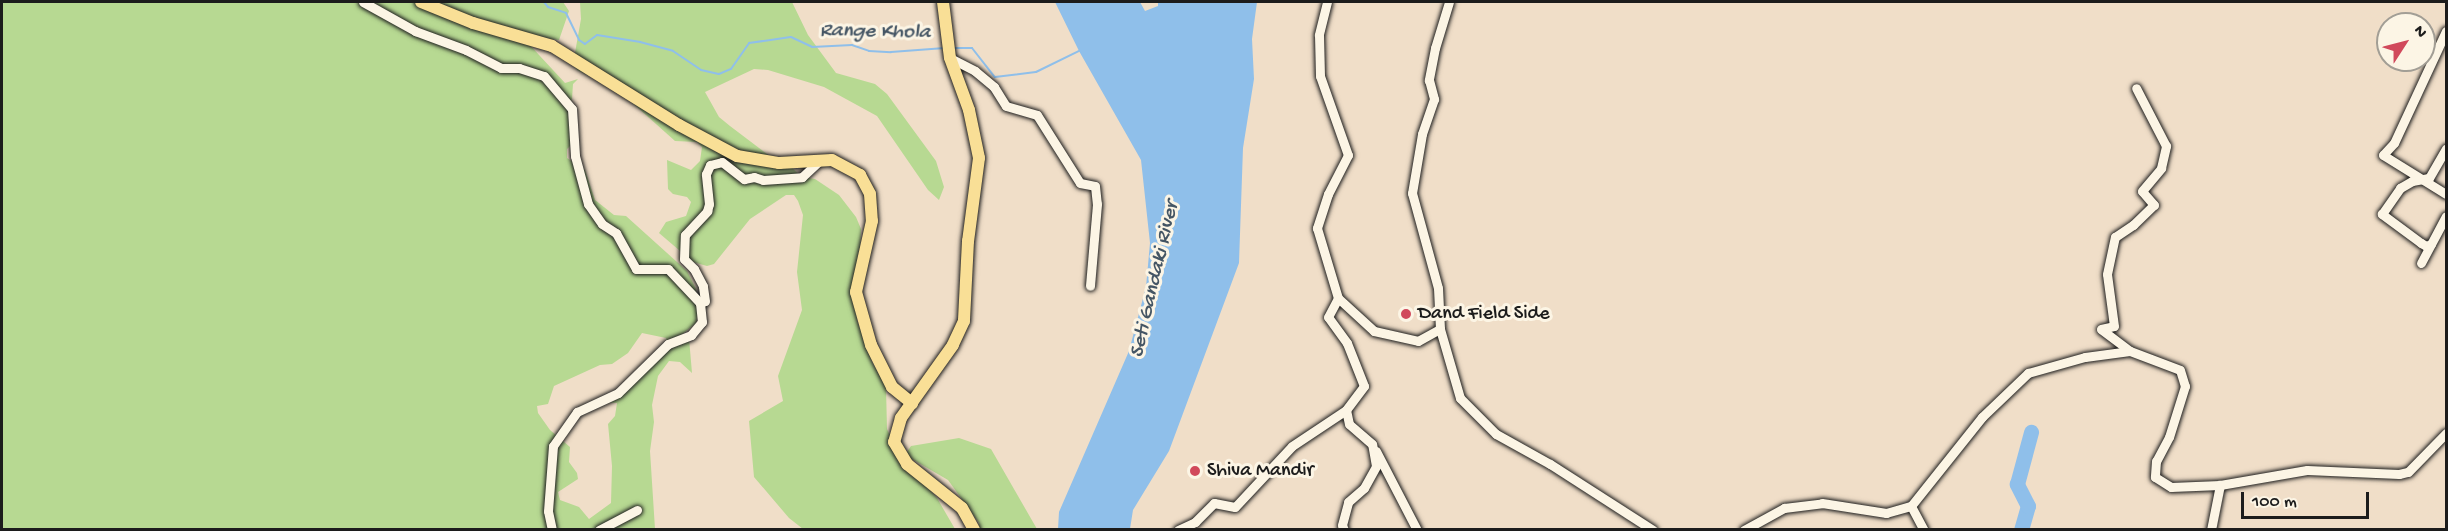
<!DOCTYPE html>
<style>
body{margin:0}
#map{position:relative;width:2448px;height:531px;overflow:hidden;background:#f0dec8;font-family:"Gochi Hand",sans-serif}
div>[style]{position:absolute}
.green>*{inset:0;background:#b7d992}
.water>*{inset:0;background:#8fbfea}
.stream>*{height:2px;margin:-1px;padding:0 1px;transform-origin:1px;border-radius:1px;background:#8fbfea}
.river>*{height:15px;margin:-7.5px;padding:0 7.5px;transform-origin:7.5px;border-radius:7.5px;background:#8fbfea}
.roads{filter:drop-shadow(0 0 2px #1c1c1c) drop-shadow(0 0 2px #1c1c1c)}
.minor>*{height:9px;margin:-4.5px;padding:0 4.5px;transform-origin:4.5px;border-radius:4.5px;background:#fcf5e5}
.major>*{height:12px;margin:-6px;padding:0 6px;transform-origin:6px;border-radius:6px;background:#f9df96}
.dots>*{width:16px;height:16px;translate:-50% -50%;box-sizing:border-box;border:3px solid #fcf5e5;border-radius:50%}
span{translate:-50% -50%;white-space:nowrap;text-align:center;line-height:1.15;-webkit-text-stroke:6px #fcf5e5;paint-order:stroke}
.poi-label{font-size:20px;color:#1c1c1c}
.left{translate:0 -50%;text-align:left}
.water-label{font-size:21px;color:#445564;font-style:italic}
.frame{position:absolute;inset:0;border:3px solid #1c1c1c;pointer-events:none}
.north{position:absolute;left:2376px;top:12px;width:60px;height:60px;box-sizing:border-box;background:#fcf5e5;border:2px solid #a29e95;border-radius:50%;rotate:54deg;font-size:16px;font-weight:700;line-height:24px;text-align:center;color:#1c1c1c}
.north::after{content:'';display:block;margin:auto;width:21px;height:27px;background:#d1495b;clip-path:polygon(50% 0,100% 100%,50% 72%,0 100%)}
.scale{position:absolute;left:2241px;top:492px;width:128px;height:27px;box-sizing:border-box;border:3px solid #1c1c1c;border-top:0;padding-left:8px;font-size:18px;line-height:21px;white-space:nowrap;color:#1c1c1c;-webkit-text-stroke:4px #fcf5e5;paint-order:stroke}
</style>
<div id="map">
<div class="green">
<i style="clip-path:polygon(2px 2px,563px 2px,569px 11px,559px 40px,543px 38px,527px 42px,565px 83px,578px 79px,573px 84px,572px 99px,568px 109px,577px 139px,567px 149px,567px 158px,585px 170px,595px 200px,614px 215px,626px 216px,687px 271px,696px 289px,698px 309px,696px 323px,679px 337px,667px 342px,666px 338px,642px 333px,628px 353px,612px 364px,600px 365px,554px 386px,548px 404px,537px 406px,538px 413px,550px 430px,570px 447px,569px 462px,577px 473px,578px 479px,558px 492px,560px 500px,579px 507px,589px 519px,611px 503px,612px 466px,608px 424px,615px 416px,617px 403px,605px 402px,670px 346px,689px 338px,692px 373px,680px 362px,669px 361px,658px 376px,652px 405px,654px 422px,650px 451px,655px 529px,2px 529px)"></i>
<i style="clip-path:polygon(580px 2px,792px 2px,808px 35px,836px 73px,875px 84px,887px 94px,936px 161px,944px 187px,939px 200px,928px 190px,877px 116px,824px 87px,768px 70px,754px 69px,705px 92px,719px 117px,730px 126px,779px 163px,791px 167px,802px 177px,815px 179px,839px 195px,856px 217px,861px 229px,857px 320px,872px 362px,886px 387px,887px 429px,899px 455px,937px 498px,955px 529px,803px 529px,789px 518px,754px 477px,749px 421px,783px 401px,778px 376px,802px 310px,797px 272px,803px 215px,798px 201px,794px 195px,786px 195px,750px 219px,714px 264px,707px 266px,693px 262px,659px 233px,666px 222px,686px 216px,691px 202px,687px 197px,673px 194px,668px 189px,667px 160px,691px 170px,700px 161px,702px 147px,697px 142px,675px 141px,618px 90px,577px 70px,573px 64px,581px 19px)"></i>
<i style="clip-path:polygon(959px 438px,991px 449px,1037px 529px,979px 529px,979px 523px,948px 480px,905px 455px,911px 446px)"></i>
</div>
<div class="water">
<i style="clip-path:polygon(1055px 2px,1140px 2px,1145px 11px,1158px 6px,1158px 2px,1257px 2px,1252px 39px,1254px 79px,1243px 148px,1239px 263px,1169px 451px,1133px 510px,1130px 529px,1058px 529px,1059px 512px,1129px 351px,1146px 287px,1150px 243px,1141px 160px,1079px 51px)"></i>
</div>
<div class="stream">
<i style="left:544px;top:2px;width:6px;rotate:51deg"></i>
<i style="left:548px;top:7px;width:19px;rotate:18deg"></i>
<i style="left:566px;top:13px;width:30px;rotate:64deg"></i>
<i style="left:579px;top:40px;width:7px;rotate:34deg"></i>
<i style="left:585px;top:44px;width:15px;rotate:-37deg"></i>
<i style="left:597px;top:35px;width:44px;rotate:9.2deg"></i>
<i style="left:640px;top:42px;width:34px;rotate:15deg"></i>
<i style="left:673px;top:51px;width:34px;rotate:34deg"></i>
<i style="left:701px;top:70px;width:18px;rotate:13deg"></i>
<i style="left:719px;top:74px;width:13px;rotate:-23deg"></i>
<i style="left:731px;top:69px;width:32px;rotate:-55deg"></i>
<i style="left:749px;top:43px;width:42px;rotate:-8.1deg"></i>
<i style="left:791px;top:37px;width:23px;rotate:25deg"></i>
<i style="left:812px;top:47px;width:40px;rotate:-2.9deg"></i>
<i style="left:852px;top:45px;width:18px;rotate:19deg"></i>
<i style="left:869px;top:51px;width:22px;rotate:3deg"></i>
<i style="left:891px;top:52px;width:54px;rotate:-4.2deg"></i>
<i style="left:954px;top:48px;width:18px"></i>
<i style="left:972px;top:48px;width:37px;rotate:52deg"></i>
<i style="left:995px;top:77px;width:41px;rotate:-7deg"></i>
<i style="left:1036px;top:72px;width:48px;rotate:-26deg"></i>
</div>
<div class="river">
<i style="left:2021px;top:530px;width:25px;rotate:-74deg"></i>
<i style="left:2028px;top:506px;width:25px;rotate:-117deg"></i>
<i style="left:2017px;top:484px;width:54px;rotate:-74.9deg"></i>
</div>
<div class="roads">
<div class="minor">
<i style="left:363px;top:2px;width:60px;rotate:29.1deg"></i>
<i style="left:415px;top:31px;width:54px;rotate:20.4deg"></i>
<i style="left:466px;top:50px;width:39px;rotate:27deg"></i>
<i style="left:501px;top:68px;width:18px"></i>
<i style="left:519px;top:68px;width:26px;rotate:18deg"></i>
<i style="left:544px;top:76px;width:43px;rotate:49.7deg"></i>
<i style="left:572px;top:109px;width:47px;rotate:86.3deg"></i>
<i style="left:575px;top:156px;width:50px;rotate:74.8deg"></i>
<i style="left:588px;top:204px;width:24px;rotate:55deg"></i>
<i style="left:602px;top:224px;width:17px;rotate:33deg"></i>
<i style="left:616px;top:233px;width:41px;rotate:60.9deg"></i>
<i style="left:636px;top:269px;width:32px"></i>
<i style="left:668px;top:269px;width:47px;rotate:46.7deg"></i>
<i style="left:1327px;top:2px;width:34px;rotate:104deg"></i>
<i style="left:1319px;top:35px;width:41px;rotate:88.6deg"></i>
<i style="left:1320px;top:76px;width:84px;rotate:70.5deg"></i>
<i style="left:1348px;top:155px;width:44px;rotate:117.1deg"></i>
<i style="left:1328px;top:194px;width:36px;rotate:108deg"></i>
<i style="left:1317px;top:228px;width:73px;rotate:73.3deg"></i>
<i style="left:1338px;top:298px;width:49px;rotate:42.5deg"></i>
<i style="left:1374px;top:331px;width:45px;rotate:12.8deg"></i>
<i style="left:1418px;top:341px;width:25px;rotate:-29deg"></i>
<i style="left:1449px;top:2px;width:48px;rotate:106.9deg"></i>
<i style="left:1435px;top:48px;width:33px;rotate:101deg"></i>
<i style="left:1429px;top:80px;width:20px;rotate:75deg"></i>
<i style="left:1434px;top:99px;width:37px;rotate:109deg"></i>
<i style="left:1422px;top:134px;width:60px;rotate:99.6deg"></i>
<i style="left:1412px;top:193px;width:98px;rotate:74.7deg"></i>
<i style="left:1438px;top:288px;width:41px;rotate:87.2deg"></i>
<i style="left:1440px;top:329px;width:72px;rotate:73.8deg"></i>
<i style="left:1460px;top:398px;width:51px;rotate:45deg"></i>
<i style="left:1496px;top:434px;width:62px;rotate:29.1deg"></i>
<i style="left:1550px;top:464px;width:122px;rotate:32.7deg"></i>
<i style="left:2446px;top:31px;width:123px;rotate:114.9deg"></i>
<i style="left:2394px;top:143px;width:16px;rotate:133deg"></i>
<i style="left:2383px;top:155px;width:74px;rotate:31.8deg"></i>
<i style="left:950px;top:58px;width:28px;rotate:27deg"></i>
<i style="left:975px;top:71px;width:25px;rotate:40deg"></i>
<i style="left:994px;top:87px;width:22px;rotate:58deg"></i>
<i style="left:1006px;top:106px;width:32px;rotate:16deg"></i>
<i style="left:1037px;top:115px;width:80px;rotate:57.7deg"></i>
<i style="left:1080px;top:183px;width:15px;rotate:11deg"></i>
<i style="left:1095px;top:186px;width:18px;rotate:84deg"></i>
<i style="left:1097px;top:204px;width:82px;rotate:94.9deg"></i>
<i style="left:2431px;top:244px;width:5px;rotate:158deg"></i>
<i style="left:2426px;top:246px;width:6px;rotate:-149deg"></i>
<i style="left:2421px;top:243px;width:49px;rotate:-143.4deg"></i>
<i style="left:2382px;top:214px;width:32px;rotate:-55deg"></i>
<i style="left:2400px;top:188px;width:14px;rotate:-30deg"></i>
<i style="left:2412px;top:181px;width:17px;rotate:-10deg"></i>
<i style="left:2429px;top:178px;width:34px;rotate:-60deg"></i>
<i style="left:2421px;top:263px;width:53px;rotate:-62deg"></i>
<i style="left:2130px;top:351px;width:36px;rotate:-143deg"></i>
<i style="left:2101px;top:329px;width:13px;rotate:-13deg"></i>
<i style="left:2114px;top:326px;width:52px;rotate:-97.7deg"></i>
<i style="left:2107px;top:274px;width:38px;rotate:-78deg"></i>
<i style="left:2115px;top:237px;width:22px;rotate:-34deg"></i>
<i style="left:2133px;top:225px;width:29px;rotate:-44deg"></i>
<i style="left:2154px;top:205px;width:18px;rotate:-131deg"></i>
<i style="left:2142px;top:191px;width:30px;rotate:-50deg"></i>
<i style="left:2161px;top:168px;width:23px;rotate:-77deg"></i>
<i style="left:2166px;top:146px;width:65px;rotate:-117.3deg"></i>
<i style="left:1376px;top:451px;width:89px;rotate:62.6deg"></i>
<i style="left:1911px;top:506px;width:27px;rotate:62deg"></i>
<i style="left:552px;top:530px;width:19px;rotate:-102deg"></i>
<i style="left:548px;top:511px;width:65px;rotate:-85.6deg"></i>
<i style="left:553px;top:446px;width:42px;rotate:-54.8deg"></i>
<i style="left:577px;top:412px;width:45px;rotate:-24.9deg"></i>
<i style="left:618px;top:393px;width:70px;rotate:-44.4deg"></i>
<i style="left:668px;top:344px;width:25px;rotate:-21deg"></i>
<i style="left:691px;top:335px;width:17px;rotate:-50deg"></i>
<i style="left:702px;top:322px;width:19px;rotate:-96deg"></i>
<i style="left:700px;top:303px;width:5px;rotate:-22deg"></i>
<i style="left:705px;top:301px;width:15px;rotate:-98deg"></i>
<i style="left:703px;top:286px;width:19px;rotate:-118deg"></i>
<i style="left:694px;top:269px;width:14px;rotate:-135deg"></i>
<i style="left:684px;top:259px;width:24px;rotate:-88deg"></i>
<i style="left:685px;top:235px;width:33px;rotate:-47deg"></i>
<i style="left:707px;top:211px;width:7px;rotate:-74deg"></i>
<i style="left:709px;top:204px;width:30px;rotate:-96deg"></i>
<i style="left:706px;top:174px;width:10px;rotate:-66deg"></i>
<i style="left:710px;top:165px;width:12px;rotate:-14deg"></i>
<i style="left:722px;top:162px;width:28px;rotate:38deg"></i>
<i style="left:744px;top:179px;width:10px;rotate:-11deg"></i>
<i style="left:754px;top:177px;width:9px;rotate:18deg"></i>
<i style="left:763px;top:180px;width:39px;rotate:-4deg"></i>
<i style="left:802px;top:177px;width:22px;rotate:-43deg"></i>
<i style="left:599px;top:530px;width:43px;rotate:-27.8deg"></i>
<i style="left:1178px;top:530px;width:19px;rotate:-25deg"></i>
<i style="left:1195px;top:522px;width:27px;rotate:-45deg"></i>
<i style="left:1214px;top:503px;width:21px;rotate:11deg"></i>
<i style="left:1235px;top:507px;width:83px;rotate:-46.9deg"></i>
<i style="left:1292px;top:446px;width:65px;rotate:-33.7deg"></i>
<i style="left:1346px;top:410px;width:30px;rotate:-53deg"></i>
<i style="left:1364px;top:386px;width:46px;rotate:-111.6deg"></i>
<i style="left:1347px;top:343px;width:32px;rotate:-126deg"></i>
<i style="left:1328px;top:317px;width:21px;rotate:-62deg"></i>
<i style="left:1344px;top:530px;width:5px;rotate:-112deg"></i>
<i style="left:1342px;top:525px;width:24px;rotate:-75deg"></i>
<i style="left:1348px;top:502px;width:21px;rotate:-41deg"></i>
<i style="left:1364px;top:488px;width:25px;rotate:-61deg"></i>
<i style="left:1376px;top:466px;width:22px;rotate:-100deg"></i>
<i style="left:1372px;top:444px;width:30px;rotate:-139deg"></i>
<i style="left:1349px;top:424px;width:14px;rotate:-102deg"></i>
<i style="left:1744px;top:530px;width:46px;rotate:-28.8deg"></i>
<i style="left:1784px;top:508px;width:38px;rotate:-7deg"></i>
<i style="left:1822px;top:503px;width:65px;rotate:8.9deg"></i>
<i style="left:1886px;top:513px;width:26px;rotate:-16deg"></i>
<i style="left:1911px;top:506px;width:114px;rotate:-51.4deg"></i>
<i style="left:1982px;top:417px;width:64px;rotate:-43.7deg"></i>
<i style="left:2028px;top:373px;width:59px;rotate:-15.7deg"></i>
<i style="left:2085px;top:357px;width:45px;rotate:-7.6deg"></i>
<i style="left:2130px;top:351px;width:53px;rotate:20.8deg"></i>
<i style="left:2180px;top:370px;width:17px;rotate:73deg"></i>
<i style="left:2185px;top:386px;width:53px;rotate:107.4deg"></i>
<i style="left:2169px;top:437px;width:27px;rotate:118deg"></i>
<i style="left:2156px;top:461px;width:16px;rotate:94deg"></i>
<i style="left:2155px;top:477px;width:19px;rotate:32deg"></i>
<i style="left:2171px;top:487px;width:49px;rotate:-2.3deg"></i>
<i style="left:2220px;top:485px;width:88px;rotate:-9.8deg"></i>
<i style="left:2307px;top:470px;width:92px;rotate:2.5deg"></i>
<i style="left:2399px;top:474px;width:9px;rotate:-13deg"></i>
<i style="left:2408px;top:472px;width:54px;rotate:-45.7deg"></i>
<i style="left:2211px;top:530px;width:46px;rotate:-78.7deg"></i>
</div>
<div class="major">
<i style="left:421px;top:2px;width:56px;rotate:22deg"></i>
<i style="left:473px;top:23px;width:82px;rotate:16.2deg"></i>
<i style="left:552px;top:46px;width:150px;rotate:31.9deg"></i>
<i style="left:679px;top:125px;width:66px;rotate:28.1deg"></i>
<i style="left:737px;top:156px;width:43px;rotate:9.5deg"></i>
<i style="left:779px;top:163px;width:53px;rotate:-3.2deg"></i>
<i style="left:832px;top:160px;width:32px;rotate:28deg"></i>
<i style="left:860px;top:175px;width:21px;rotate:62deg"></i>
<i style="left:870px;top:194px;width:27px;rotate:86deg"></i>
<i style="left:872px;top:221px;width:73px;rotate:102.7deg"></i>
<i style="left:856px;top:292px;width:55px;rotate:74.2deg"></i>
<i style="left:871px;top:345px;width:47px;rotate:63.4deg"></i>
<i style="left:892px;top:387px;width:26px;rotate:39deg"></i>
<i style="left:943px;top:2px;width:56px;rotate:82.9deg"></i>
<i style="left:950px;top:58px;width:55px;rotate:69.9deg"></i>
<i style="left:969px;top:110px;width:49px;rotate:78.2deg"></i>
<i style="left:979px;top:158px;width:84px;rotate:97.5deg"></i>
<i style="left:968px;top:241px;width:80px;rotate:92.9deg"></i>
<i style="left:964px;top:321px;width:26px;rotate:115deg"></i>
<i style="left:953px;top:345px;width:90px;rotate:125.5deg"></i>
<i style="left:901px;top:418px;width:25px;rotate:106deg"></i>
<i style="left:894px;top:442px;width:26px;rotate:59deg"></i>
<i style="left:907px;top:464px;width:70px;rotate:38.7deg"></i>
<i style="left:962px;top:508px;width:25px;rotate:61deg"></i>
</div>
</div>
<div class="dots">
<i style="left:1406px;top:314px;background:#d1495b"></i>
<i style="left:1195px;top:471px;background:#d1495b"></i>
</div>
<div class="poi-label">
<span class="left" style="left:1418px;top:314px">Dand Field Side</span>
<span class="left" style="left:1207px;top:471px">Shiva Mandir</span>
</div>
<div class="water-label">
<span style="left:875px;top:33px;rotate:1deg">Range Khola</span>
<span style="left:1156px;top:280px;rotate:-77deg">Seti Gandaki River</span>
</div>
<div class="frame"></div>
<div class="north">N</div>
<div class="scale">100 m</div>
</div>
